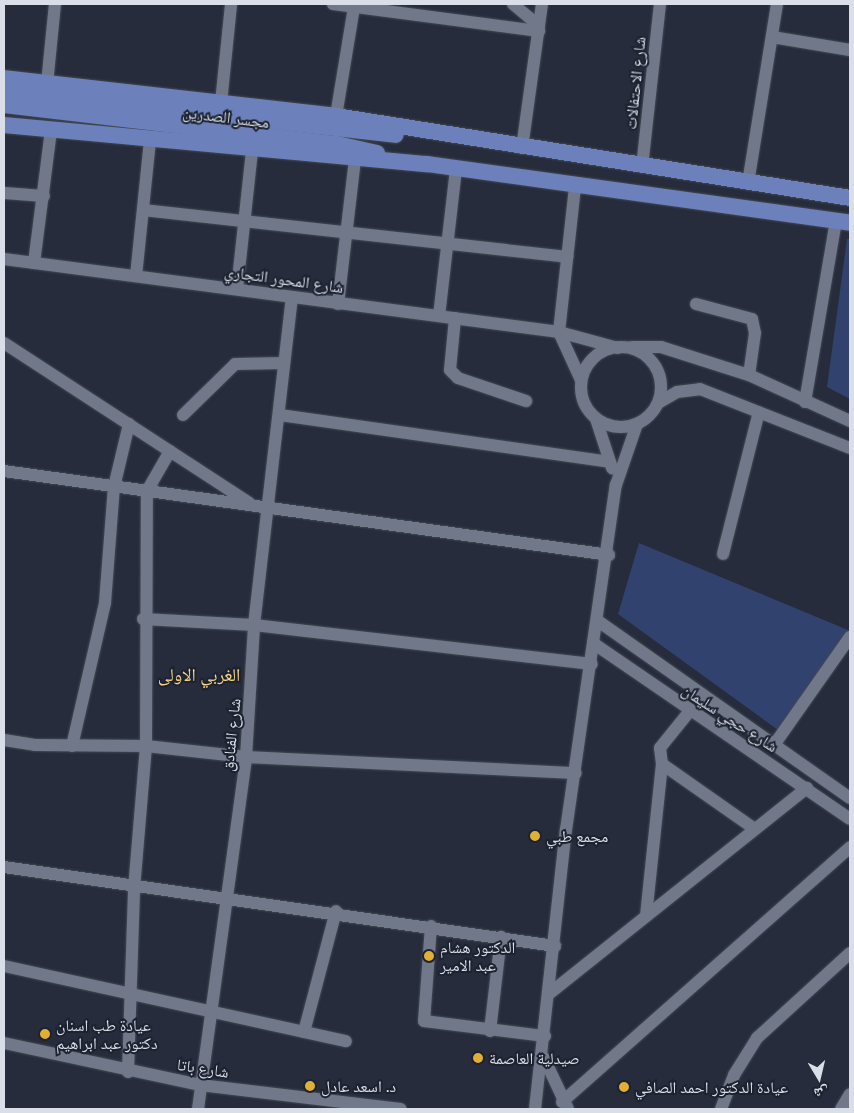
<!DOCTYPE html>
<meta charset="utf-8">
<style>
body{margin:0}
#map{position:relative;width:854px;height:1113px;overflow:hidden;background:#262c3b;font-family:"PT Serif","Noto Naskh Arabic",serif}
div>[style]{position:absolute}
.green>*{inset:0;background:#32426e}
.roads{filter:drop-shadow(0 0 1px #444955) drop-shadow(0 0 1px #444955)}
.minor>*{height:12px;margin:-6px;padding:0 6px;transform-origin:6px;border-radius:6px;background:#71788a}
.minor>.ring{margin:-6px;padding:0;box-sizing:content-box;background:none;border:12px solid #71788a;border-radius:50%}
.major>*{height:16px;margin:-8px;padding:0 8px;transform-origin:8px;border-radius:8px;background:#6c80bb}
.dots>*{width:14px;height:14px;translate:-50% -50%;box-sizing:border-box;border:2px solid #1c2230;border-radius:50%}
span{translate:-50% -50%;white-space:nowrap;text-align:center;line-height:1.15;-webkit-text-stroke:4px #1c2230;paint-order:stroke}
.street-label{font-size:16px;color:#dadee8}
.poi-label{font-size:16px;color:#dadee8}
.left{translate:0 -50%;text-align:left}
.neighbourhood-label{font-size:18px;color:#f6d38a}
.frame{position:absolute;inset:0;border:5px solid #dadee8;pointer-events:none}
.north{position:absolute;left:794px;top:1053px;width:50px;height:50px;-webkit-text-stroke:4px #1c2230;paint-order:stroke;rotate:171deg;font-size:14px;font-weight:700;line-height:20px;text-align:center;color:#dadee8}
.north::after{content:'';display:block;margin:auto;width:18px;height:22px;background:#dadee8;clip-path:polygon(50% 0,100% 100%,50% 72%,0 100%)}
</style>
<div id="map">
<div class="green">
<i style="clip-path:polygon(847px 239px,850px 239px,850px 399px,827px 387px)"></i>
<i style="clip-path:polygon(639px 543px,848px 630px,778px 730px,618px 614px)"></i>
</div>
<div class="roads">
<div class="minor">
<i style="left:333px;top:4px;width:208px;rotate:7.5deg"></i>
<i style="left:513px;top:4px;width:34px;rotate:40deg"></i>
<i style="left:772px;top:37px;width:79px;rotate:9.5deg"></i>
<i style="left:47px;top:84px;width:80px;rotate:-84.3deg"></i>
<i style="left:221px;top:103px;width:100px;rotate:-84.2deg"></i>
<i style="left:336px;top:116px;width:110px;rotate:-80.6deg"></i>
<i style="left:522px;top:148px;width:145px;rotate:-82.1deg"></i>
<i style="left:642px;top:167px;width:164px;rotate:-83.7deg"></i>
<i style="left:748px;top:183px;width:181px;rotate:-80.8deg"></i>
<i style="left:4px;top:193px;width:40px;rotate:4.3deg"></i>
<i style="left:143px;top:210px;width:427px;rotate:6.3deg"></i>
<i style="left:4px;top:259px;width:560px;rotate:7.49deg"></i>
<i style="left:559px;top:332px;width:61px;rotate:15.2deg"></i>
<i style="left:34px;top:263px;width:133px;rotate:-82.7deg"></i>
<i style="left:136px;top:276px;width:136px;rotate:-84.1deg"></i>
<i style="left:237px;top:289px;width:140px;rotate:-83.8deg"></i>
<i style="left:338px;top:304px;width:146px;rotate:-83.3deg"></i>
<i style="left:696px;top:304px;width:58px;rotate:15deg"></i>
<i style="left:752px;top:319px;width:14px;rotate:78deg"></i>
<i style="left:755px;top:333px;width:42px;rotate:98.1deg"></i>
<i style="left:439px;top:316px;width:149px;rotate:-83.4deg"></i>
<i style="left:455px;top:318px;width:52px;rotate:95.5deg"></i>
<i style="left:450px;top:370px;width:11px;rotate:45deg"></i>
<i style="left:458px;top:378px;width:72px;rotate:18.7deg"></i>
<i style="left:559px;top:332px;width:146px;rotate:-83.7deg"></i>
<i style="left:559px;top:332px;width:53px;rotate:65.4deg"></i>
<i style="left:4px;top:343px;width:293px;rotate:33.1deg"></i>
<i style="left:632px;top:347px;width:29px"></i>
<i style="left:661px;top:347px;width:92px;rotate:17.7deg"></i>
<i style="left:749px;top:375px;width:111px;rotate:24.5deg"></i>
<i class="ring" style="left:581px;top:347px;width:68px;height:68px"></i>
<i style="left:805px;top:402px;width:184px;rotate:-80.3deg"></i>
<i style="left:658px;top:403px;width:22px;rotate:-30deg"></i>
<i style="left:677px;top:392px;width:23px;rotate:-7deg"></i>
<i style="left:700px;top:389px;width:161px;rotate:21.5deg"></i>
<i style="left:183px;top:415px;width:73px;rotate:-44.4deg"></i>
<i style="left:235px;top:364px;width:49px;rotate:-1.2deg"></i>
<i style="left:280px;top:415px;width:333px;rotate:8.1deg"></i>
<i style="left:596px;top:419px;width:52px;rotate:71.9deg"></i>
<i style="left:4px;top:471px;width:611px;rotate:7.9deg"></i>
<i style="left:723px;top:554px;width:146px;rotate:-75.8deg"></i>
<i style="left:143px;top:619px;width:111px;rotate:3.1deg"></i>
<i style="left:254px;top:625px;width:340px;rotate:6.6deg"></i>
<i style="left:598px;top:621px;width:308px;rotate:35.1deg"></i>
<i style="left:593px;top:643px;width:311px;rotate:34.4deg"></i>
<i style="left:689px;top:712px;width:46px;rotate:128.9deg"></i>
<i style="left:660px;top:748px;width:16px;rotate:83deg"></i>
<i style="left:662px;top:764px;width:113px;rotate:35deg"></i>
<i style="left:4px;top:740px;width:31px;rotate:9deg"></i>
<i style="left:35px;top:745px;width:111px;rotate:0.5deg"></i>
<i style="left:146px;top:746px;width:101px;rotate:6.3deg"></i>
<i style="left:246px;top:757px;width:330px;rotate:2.8deg"></i>
<i style="left:774px;top:745px;width:132px;rotate:-54.9deg"></i>
<i style="left:72px;top:746px;width:147px;rotate:-77deg"></i>
<i style="left:105px;top:603px;width:116px;rotate:-85.6deg"></i>
<i style="left:114px;top:487px;width:65px;rotate:-76.6deg"></i>
<i style="left:4px;top:867px;width:557px;rotate:8.16deg"></i>
<i style="left:646px;top:916px;width:153px;rotate:-84deg"></i>
<i style="left:431px;top:926px;width:95px;rotate:94.2deg"></i>
<i style="left:424px;top:1021px;width:122px;rotate:7.1deg"></i>
<i style="left:4px;top:966px;width:350px;rotate:12.4deg"></i>
<i style="left:550px;top:993px;width:329px;rotate:-38.6deg"></i>
<i style="left:490px;top:1031px;width:95px;rotate:-83.3deg"></i>
<i style="left:304px;top:1032px;width:125px;rotate:-75.2deg"></i>
<i style="left:4px;top:1043px;width:200px;rotate:12.1deg"></i>
<i style="left:200px;top:1085px;width:202px;rotate:6.8deg"></i>
<i style="left:544px;top:1058px;width:56px;rotate:64.8deg"></i>
<i style="left:128px;top:1072px;width:183px;rotate:-88.1deg"></i>
<i style="left:134px;top:889px;width:144px;rotate:-85.2deg"></i>
<i style="left:146px;top:746px;width:255px;rotate:-89.8deg"></i>
<i style="left:147px;top:491px;width:46px;rotate:-60.1deg"></i>
<i style="left:562px;top:1102px;width:385px;rotate:-41.5deg"></i>
<i style="left:198px;top:1109px;width:355px;rotate:-82.2deg"></i>
<i style="left:246px;top:757px;width:132px;rotate:-86.5deg"></i>
<i style="left:254px;top:625px;width:329px;rotate:-83.4deg"></i>
<i style="left:535px;top:1109px;width:281px;rotate:-83.7deg"></i>
<i style="left:566px;top:830px;width:349px;rotate:-81.8deg"></i>
<i style="left:616px;top:485px;width:65px;rotate:-71deg"></i>
<i style="left:721px;top:1109px;width:36px;rotate:-69deg"></i>
<i style="left:734px;top:1075px;width:44px;rotate:-58.1deg"></i>
<i style="left:757px;top:1038px;width:126px;rotate:-42.4deg"></i>
<i style="left:841px;top:1109px;width:17px;rotate:-59deg"></i>
</div>
<div class="major">
<i style="left:4px;top:78px;width:334px;rotate:6.5deg"></i>
<i style="left:336px;top:116px;width:520px;rotate:9.06deg"></i>
<i style="left:4px;top:91px;width:394px;rotate:6.4deg"></i>
<i style="left:4px;top:105px;width:335px;rotate:6.7deg"></i>
<i style="left:337px;top:144px;width:41px;rotate:12.7deg"></i>
<i style="left:4px;top:125px;width:425px;rotate:5.3deg"></i>
<i style="left:427px;top:164px;width:427px;rotate:7.9deg"></i>
</div>
</div>
<div class="dots">
<i style="left:535px;top:836px;background:#e1af34"></i>
<i style="left:429px;top:956px;background:#e1af34"></i>
<i style="left:45px;top:1034px;background:#e1af34"></i>
<i style="left:478px;top:1058px;background:#e1af34"></i>
<i style="left:310px;top:1086px;background:#e1af34"></i>
<i style="left:624px;top:1087px;background:#e1af34"></i>
</div>
<div class="street-label">
<span style="left:635px;top:83px;rotate:-84deg">شارع الاحتفالات</span>
<span style="left:226px;top:117px;rotate:7deg">مجسر الصدرين</span>
<span style="left:284px;top:279px;rotate:8deg">شارع المحور التجاري</span>
<span style="left:730px;top:718px;rotate:33deg">شارع حجي سليمان</span>
<span style="left:231px;top:735px;rotate:-84deg">شارع الفنادق</span>
<span style="left:203px;top:1068px;rotate:9deg">شارع باتا</span>
</div>
<div class="poi-label">
<span class="left" style="left:546px;top:836px">مجمع طبي</span>
<span class="left" style="left:440px;top:956px">الدكتور هشام<br>عبد الامير</span>
<span class="left" style="left:56px;top:1034px">عيادة طب اسنان<br>دكتور عبد ابراهيم</span>
<span class="left" style="left:489px;top:1058px">صيدلية العاصمة</span>
<span class="left" style="left:321px;top:1086px">د. اسعد عادل</span>
<span class="left" style="left:635px;top:1087px">عيادة الدكتور احمد الصافي</span>
</div>
<div class="neighbourhood-label">
<span style="left:199px;top:674px">الغربي الاولى</span>
</div>
<div class="frame"></div>
<div class="north">ش</div>
</div>
